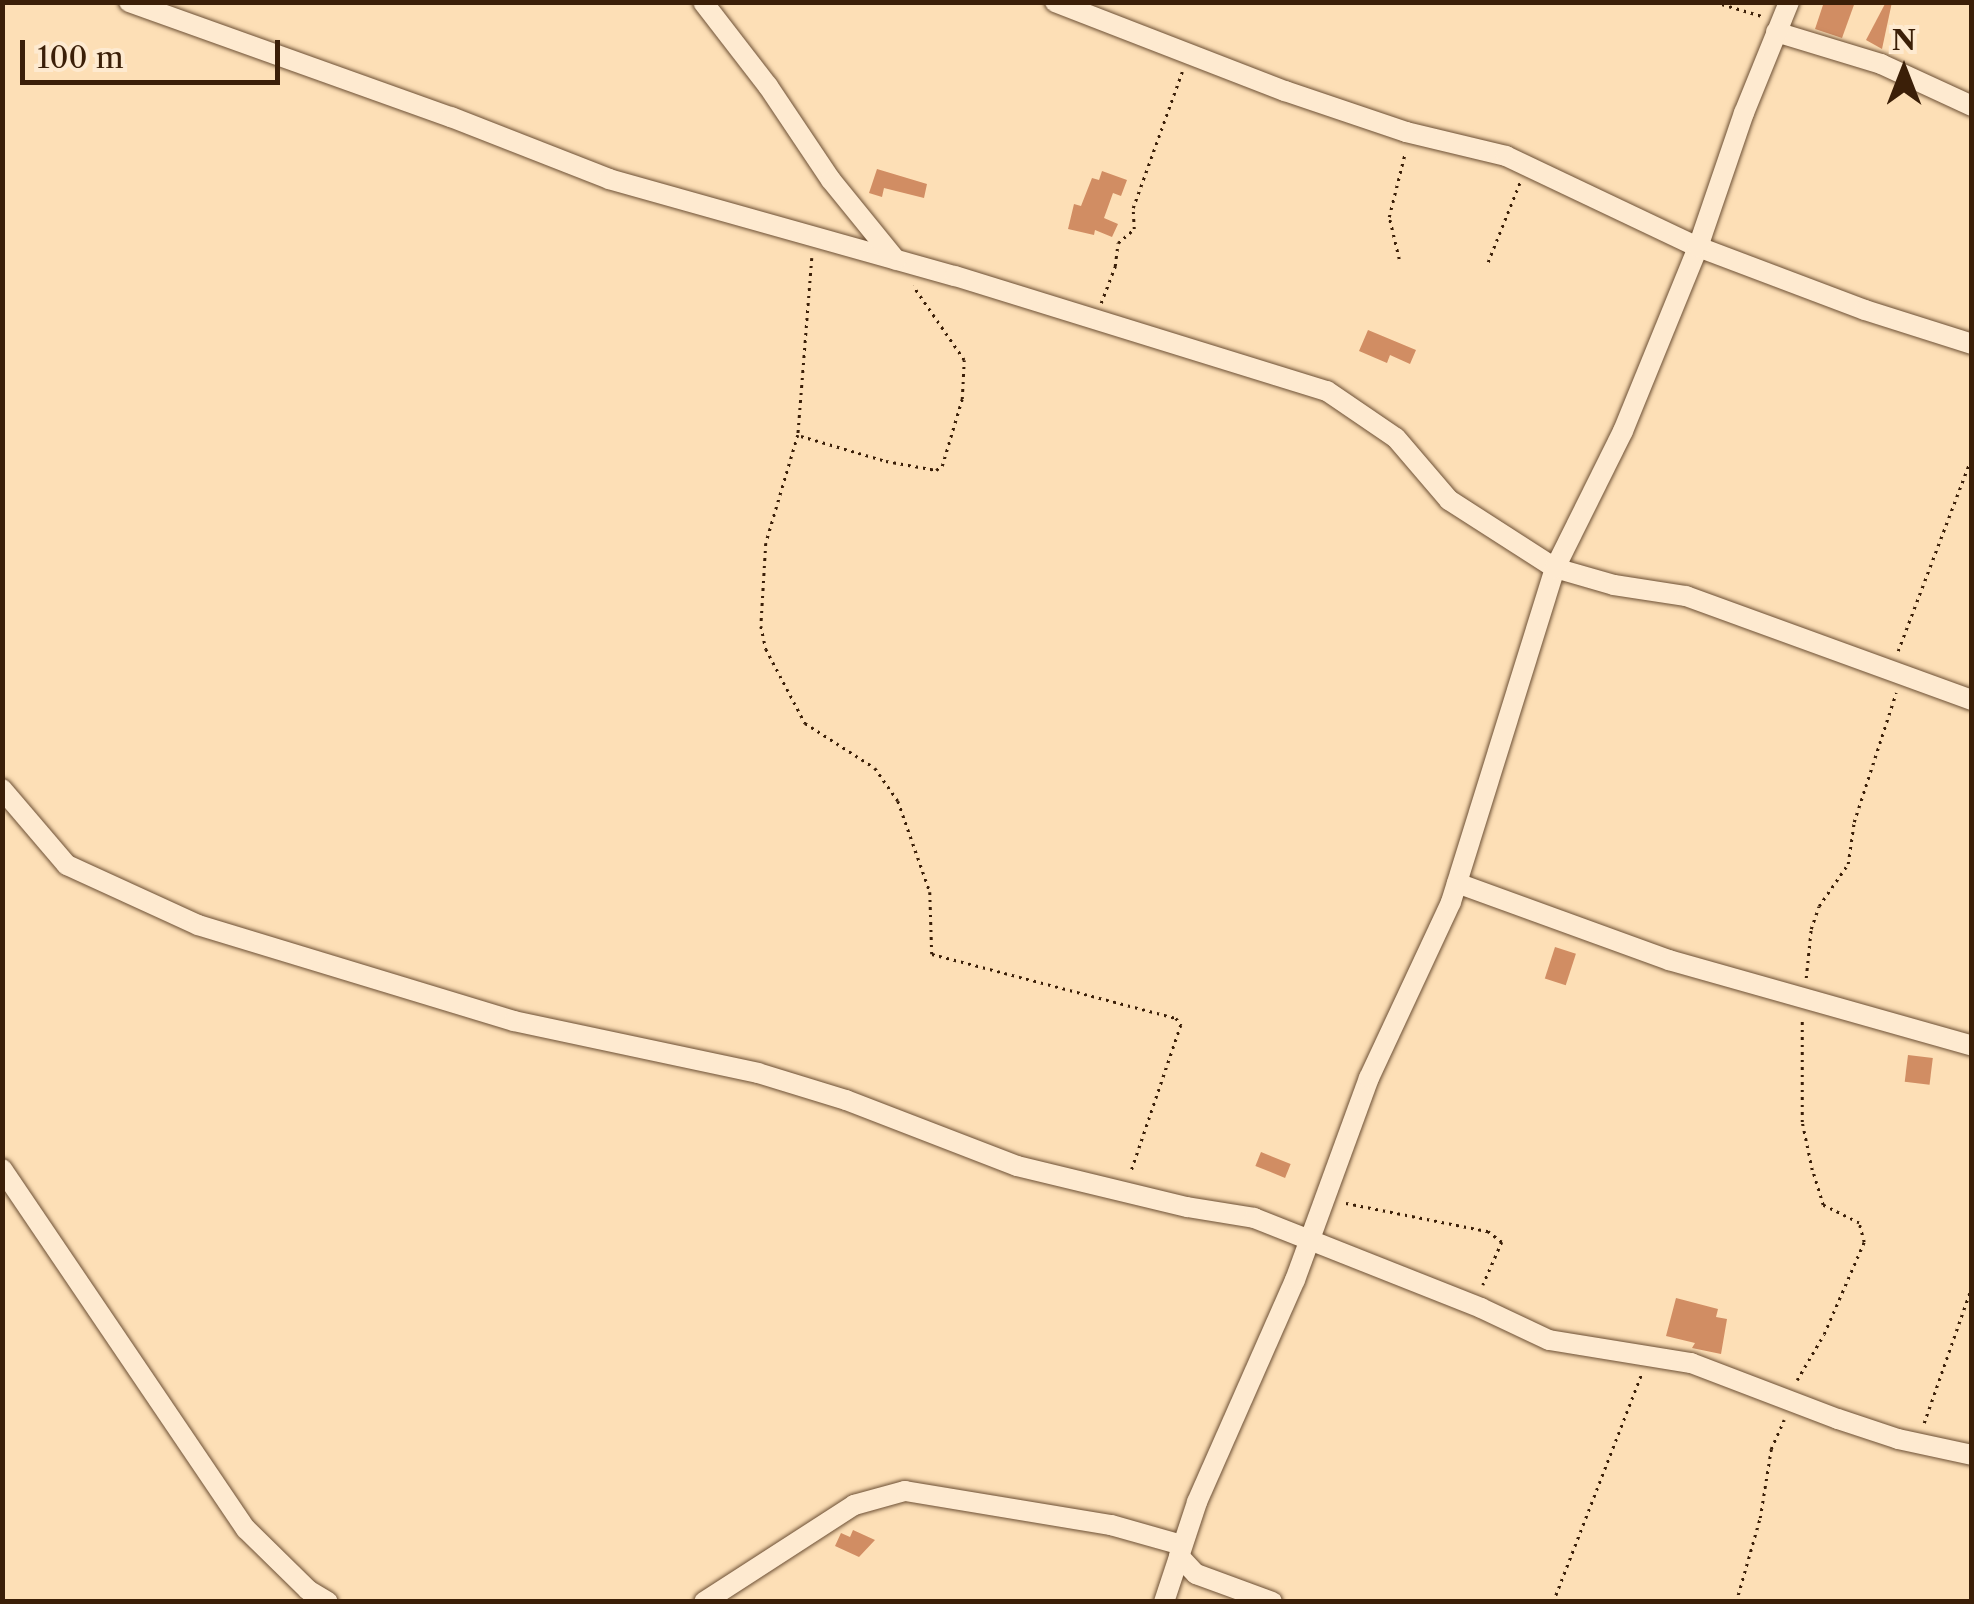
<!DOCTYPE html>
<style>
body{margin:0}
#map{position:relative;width:1974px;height:1604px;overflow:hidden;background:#fddfb6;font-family:"Libre Caslon Text",serif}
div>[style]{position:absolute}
.building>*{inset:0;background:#d18d63;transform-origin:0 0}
.path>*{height:2.5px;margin-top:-1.25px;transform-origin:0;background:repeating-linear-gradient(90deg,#3b1f08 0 2.5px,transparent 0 7.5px)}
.roads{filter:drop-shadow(0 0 2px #6c4f34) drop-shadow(0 0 2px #6c4f34)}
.minor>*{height:20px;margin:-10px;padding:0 10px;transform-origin:10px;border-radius:10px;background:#feead0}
span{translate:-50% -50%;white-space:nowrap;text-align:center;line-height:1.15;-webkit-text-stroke:8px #feead0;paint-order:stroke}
.frame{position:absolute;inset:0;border:5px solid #3b1f08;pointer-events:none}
.north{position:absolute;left:1854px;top:20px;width:100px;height:100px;-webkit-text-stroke:8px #feead0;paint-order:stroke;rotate:0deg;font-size:28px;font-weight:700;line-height:40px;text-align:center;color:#3b1f08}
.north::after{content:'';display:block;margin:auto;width:35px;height:45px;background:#3b1f08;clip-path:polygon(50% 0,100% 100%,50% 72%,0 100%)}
.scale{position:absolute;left:20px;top:40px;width:260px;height:45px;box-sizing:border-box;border:5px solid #3b1f08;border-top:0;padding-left:12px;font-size:30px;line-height:35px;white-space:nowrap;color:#3b1f08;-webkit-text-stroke:8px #feead0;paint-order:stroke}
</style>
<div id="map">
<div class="building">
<i style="clip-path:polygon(1824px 2px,1855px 2px,1842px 38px,1815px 29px)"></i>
<i style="clip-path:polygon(1886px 2px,1892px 2px,1882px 49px,1866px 40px)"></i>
<i style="clip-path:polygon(877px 169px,927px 184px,924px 198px,884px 188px,882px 197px,869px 193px)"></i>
<i style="clip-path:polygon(1102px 171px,1127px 180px,1121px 196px,1113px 193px,1104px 218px,1118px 224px,1112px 237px,1095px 230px,1094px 235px,1068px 229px,1074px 204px,1081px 206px,1092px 178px,1099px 180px)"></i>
<i style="clip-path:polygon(1368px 330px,1416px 350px,1410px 364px,1390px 355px,1387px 363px,1359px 351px)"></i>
<i style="left:1555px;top:947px;width:22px;height:33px;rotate:18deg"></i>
<i style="left:1908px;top:1055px;width:25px;height:27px;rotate:7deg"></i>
<i style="left:1261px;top:1152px;width:32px;height:15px;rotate:22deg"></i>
<i style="clip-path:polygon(1676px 1298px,1718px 1309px,1716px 1317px,1727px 1319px,1721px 1354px,1692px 1348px,1695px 1343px,1666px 1336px)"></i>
<i style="clip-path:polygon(853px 1530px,875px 1540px,859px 1557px,835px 1546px,841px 1533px,850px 1537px)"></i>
</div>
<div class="path">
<i style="left:1715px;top:2px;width:49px;rotate:16.6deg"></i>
<i style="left:812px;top:258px;width:178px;rotate:94.5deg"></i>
<i style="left:798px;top:435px;width:113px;rotate:106.5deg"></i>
<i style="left:766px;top:543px;width:83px;rotate:93.4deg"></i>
<i style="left:761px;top:626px;width:24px;rotate:78deg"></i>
<i style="left:766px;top:649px;width:84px;rotate:62.2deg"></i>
<i style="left:805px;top:723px;width:83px;rotate:32.7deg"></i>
<i style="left:875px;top:768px;width:40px;rotate:55.1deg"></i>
<i style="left:898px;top:801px;width:96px;rotate:70.6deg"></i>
<i style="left:930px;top:892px;width:62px;rotate:88.2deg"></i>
<i style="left:932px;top:954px;width:252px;rotate:14.7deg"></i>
<i style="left:1176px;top:1018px;width:9px;rotate:54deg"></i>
<i style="left:1181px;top:1025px;width:155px;rotate:108.8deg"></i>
<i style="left:1399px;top:259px;width:43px;rotate:-103.4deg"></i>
<i style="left:1389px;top:217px;width:66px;rotate:-76deg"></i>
<i style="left:1488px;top:262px;width:86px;rotate:-68.2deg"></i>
<i style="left:1101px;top:303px;width:40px;rotate:-69deg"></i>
<i style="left:1115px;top:266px;width:23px;rotate:-83deg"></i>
<i style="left:1118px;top:243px;width:21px;rotate:-41deg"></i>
<i style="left:1134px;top:229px;width:21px;rotate:-93deg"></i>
<i style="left:1133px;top:208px;width:145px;rotate:-70.2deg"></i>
<i style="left:801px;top:436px;width:89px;rotate:16.4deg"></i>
<i style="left:886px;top:461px;width:51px;rotate:10.2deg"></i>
<i style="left:936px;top:470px;width:7px;rotate:-34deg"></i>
<i style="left:942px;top:466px;width:70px;rotate:-73.4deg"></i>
<i style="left:962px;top:399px;width:39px;rotate:-87deg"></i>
<i style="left:964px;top:360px;width:90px;rotate:-124.6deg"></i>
<i style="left:1898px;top:651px;width:209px;rotate:-69.2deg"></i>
<i style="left:1806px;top:978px;width:49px;rotate:-84.2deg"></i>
<i style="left:1811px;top:929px;width:24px;rotate:-71deg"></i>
<i style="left:1819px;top:906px;width:51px;rotate:-55.4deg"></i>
<i style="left:1848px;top:864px;width:42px;rotate:-81.9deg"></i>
<i style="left:1854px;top:822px;width:136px;rotate:-72deg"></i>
<i style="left:1346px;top:1203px;width:145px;rotate:11.2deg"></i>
<i style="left:1488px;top:1231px;width:18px;rotate:38deg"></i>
<i style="left:1502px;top:1242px;width:47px;rotate:113.8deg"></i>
<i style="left:1797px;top:1380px;width:53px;rotate:-59.6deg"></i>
<i style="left:1824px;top:1334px;width:100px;rotate:-66.5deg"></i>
<i style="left:1864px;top:1242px;width:20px;rotate:-105deg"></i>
<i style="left:1859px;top:1223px;width:40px;rotate:-153.4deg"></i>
<i style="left:1823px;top:1205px;width:37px;rotate:-107deg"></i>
<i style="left:1812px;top:1170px;width:49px;rotate:-101.8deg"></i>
<i style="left:1802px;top:1122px;width:102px;rotate:-90deg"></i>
<i style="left:1924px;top:1423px;width:142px;rotate:-70.7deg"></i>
<i style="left:1553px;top:1602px;width:243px;rotate:-68.8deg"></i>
<i style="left:1736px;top:1602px;width:87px;rotate:-74.1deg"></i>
<i style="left:1760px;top:1518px;width:70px;rotate:-80.9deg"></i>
<i style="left:1771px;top:1449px;width:32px;rotate:-66deg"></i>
</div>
<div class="roads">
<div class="minor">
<i style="left:129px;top:2px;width:342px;rotate:19.7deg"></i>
<i style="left:451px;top:117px;width:170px;rotate:21.4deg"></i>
<i style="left:609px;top:179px;width:359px;rotate:15.7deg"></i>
<i style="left:955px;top:276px;width:389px;rotate:17.2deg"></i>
<i style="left:1327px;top:391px;width:83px;rotate:34.3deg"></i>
<i style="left:1396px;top:438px;width:82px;rotate:49.5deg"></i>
<i style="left:1449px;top:500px;width:126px;rotate:32.7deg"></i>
<i style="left:1555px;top:568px;width:61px;rotate:16.1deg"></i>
<i style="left:1614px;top:585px;width:73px;rotate:8.7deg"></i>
<i style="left:1686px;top:596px;width:304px;rotate:20deg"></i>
<i style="left:703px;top:2px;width:106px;rotate:52.3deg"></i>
<i style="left:768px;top:86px;width:113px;rotate:56.2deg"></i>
<i style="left:831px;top:180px;width:103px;rotate:50.9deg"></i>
<i style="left:1055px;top:2px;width:247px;rotate:21.2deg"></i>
<i style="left:1285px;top:91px;width:128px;rotate:18.7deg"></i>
<i style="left:1406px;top:132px;width:103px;rotate:13.5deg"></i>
<i style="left:1506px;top:156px;width:212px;rotate:25.4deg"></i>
<i style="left:1698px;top:247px;width:178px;rotate:20.7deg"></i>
<i style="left:1865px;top:310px;width:112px;rotate:17.6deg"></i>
<i style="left:1776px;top:32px;width:110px;rotate:16.9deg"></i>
<i style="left:1881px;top:64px;width:100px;rotate:24.8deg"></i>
<i style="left:2px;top:789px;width:100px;rotate:49.5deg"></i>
<i style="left:67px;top:865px;width:144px;rotate:24.6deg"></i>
<i style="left:198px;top:925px;width:330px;rotate:16.9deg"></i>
<i style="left:514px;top:1021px;width:249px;rotate:12deg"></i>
<i style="left:758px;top:1073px;width:92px;rotate:17.1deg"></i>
<i style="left:846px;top:1100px;width:183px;rotate:21.1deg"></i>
<i style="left:1017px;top:1166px;width:175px;rotate:13.6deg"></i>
<i style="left:1187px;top:1207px;width:68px;rotate:9.3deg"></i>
<i style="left:1254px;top:1218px;width:244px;rotate:21.6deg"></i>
<i style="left:1481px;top:1308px;width:75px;rotate:25.2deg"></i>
<i style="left:1549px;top:1340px;width:144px;rotate:9.2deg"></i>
<i style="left:1691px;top:1363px;width:157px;rotate:20.9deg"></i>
<i style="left:1838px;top:1419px;width:63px;rotate:18.4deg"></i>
<i style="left:1898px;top:1439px;width:76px;rotate:12.2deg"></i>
<i style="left:1457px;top:883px;width:226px;rotate:20deg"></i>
<i style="left:1669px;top:960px;width:315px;rotate:15.8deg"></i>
<i style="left:2px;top:1169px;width:435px;rotate:55.9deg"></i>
<i style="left:246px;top:1529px;width:87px;rotate:44.5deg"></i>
<i style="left:308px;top:1590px;width:23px;rotate:31deg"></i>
<i style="left:1179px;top:1556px;width:25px;rotate:47deg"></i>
<i style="left:1196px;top:1574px;width:81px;rotate:20.2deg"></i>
<i style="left:704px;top:1602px;width:179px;rotate:-32.9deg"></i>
<i style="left:854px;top:1505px;width:53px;rotate:-15.4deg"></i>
<i style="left:905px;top:1491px;width:209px;rotate:9.4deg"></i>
<i style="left:1111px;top:1525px;width:74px;rotate:15.7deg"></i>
<i style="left:1164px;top:1602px;width:105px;rotate:-71.7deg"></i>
<i style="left:1197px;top:1502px;width:243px;rotate:-66.2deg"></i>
<i style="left:1295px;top:1280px;width:215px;rotate:-69.9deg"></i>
<i style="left:1369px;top:1078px;width:194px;rotate:-65deg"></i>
<i style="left:1451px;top:902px;width:350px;rotate:-72.7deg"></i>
<i style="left:1555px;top:568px;width:153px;rotate:-63.6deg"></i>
<i style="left:1623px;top:431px;width:199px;rotate:-67.8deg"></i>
<i style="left:1698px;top:247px;width:142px;rotate:-71.1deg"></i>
<i style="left:1744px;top:113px;width:120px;rotate:-67.9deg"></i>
</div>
</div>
<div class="frame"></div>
<div class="north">N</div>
<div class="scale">100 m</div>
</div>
